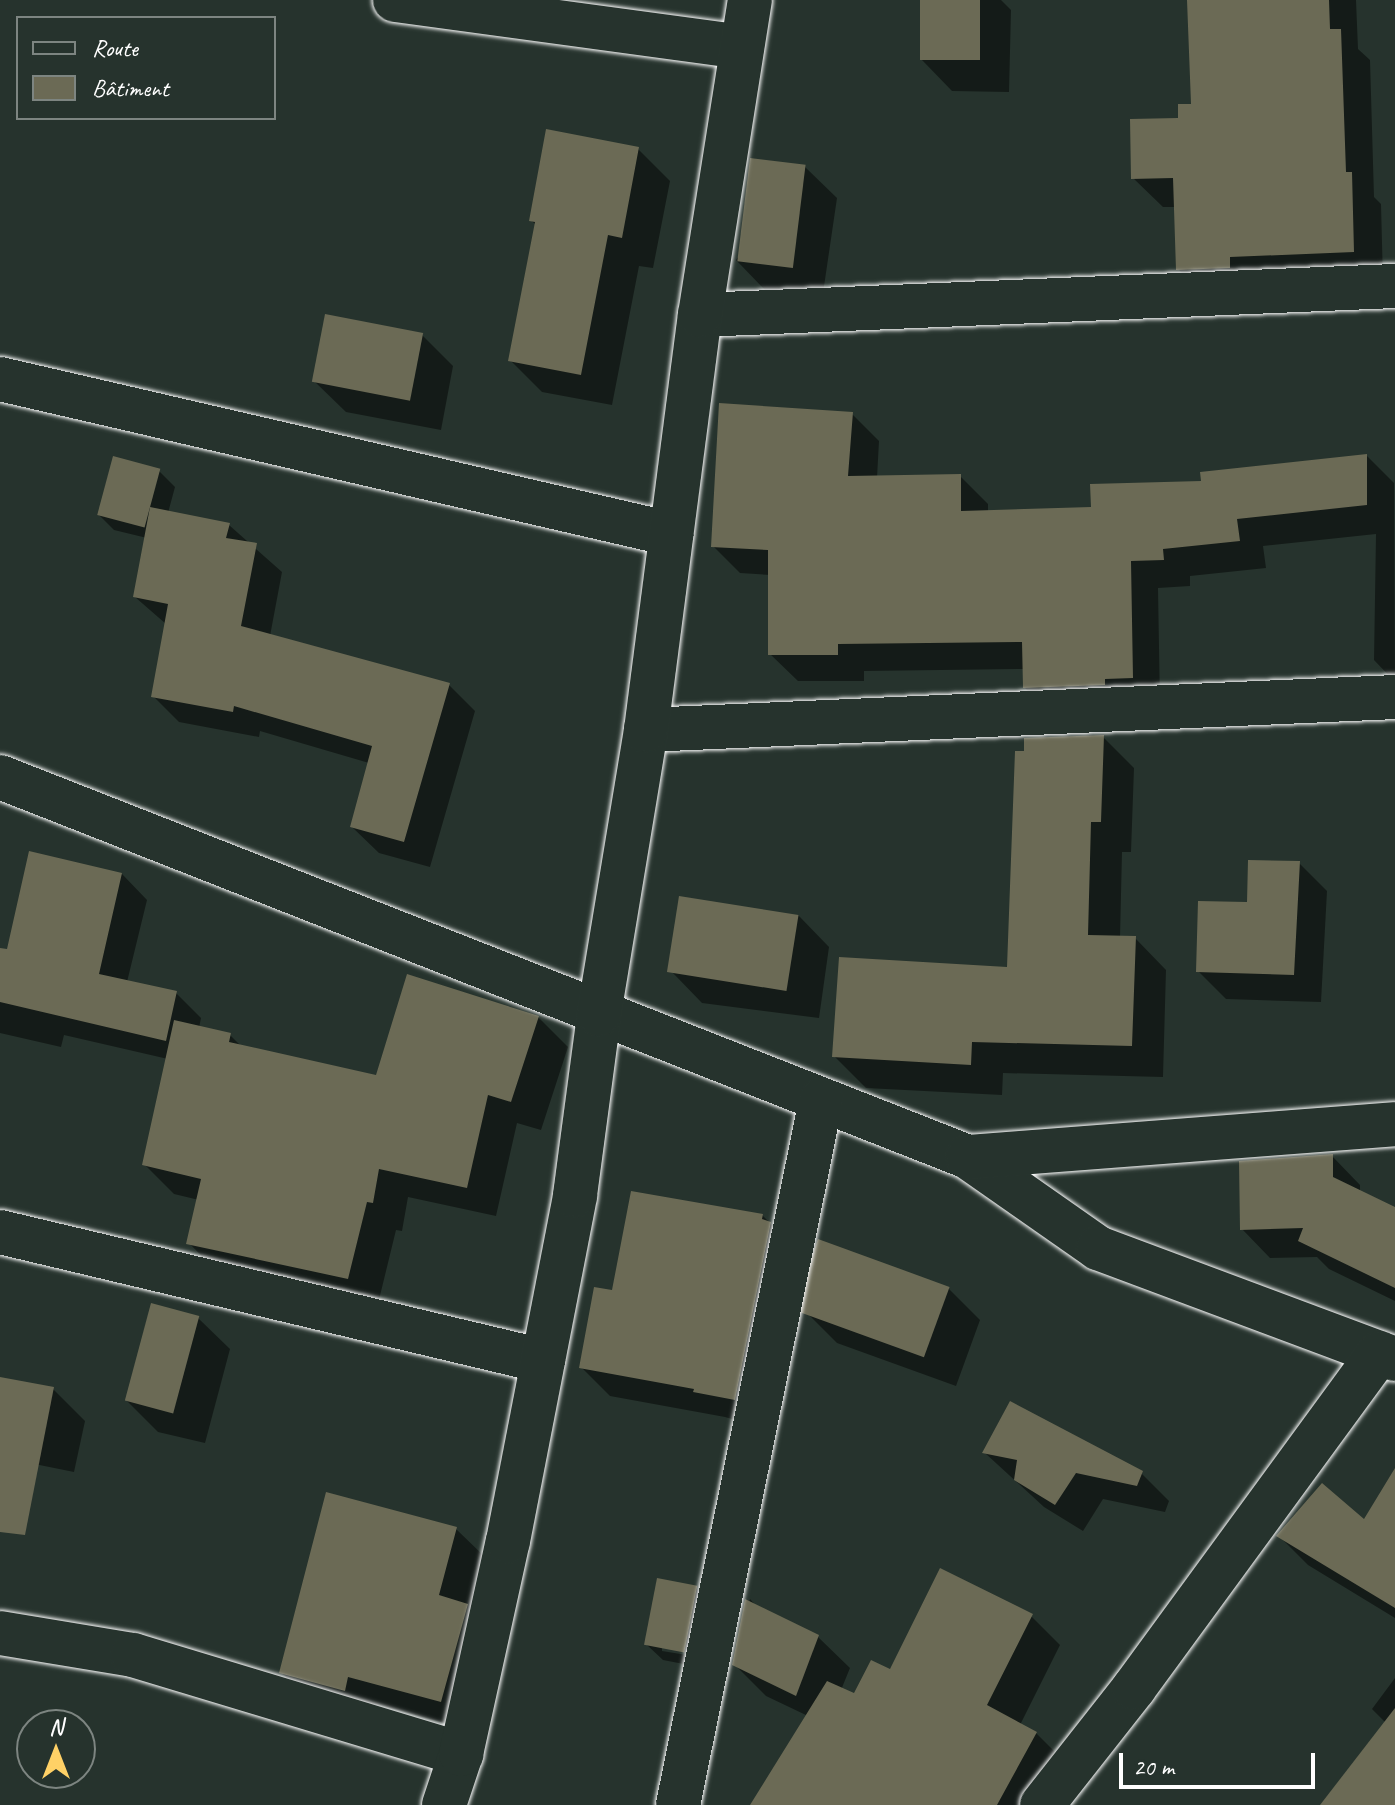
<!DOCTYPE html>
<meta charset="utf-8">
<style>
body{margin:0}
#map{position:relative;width:1395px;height:1805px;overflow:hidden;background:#26332d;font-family:Caveat,sans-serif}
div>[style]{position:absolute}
.shadow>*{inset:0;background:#0007}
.building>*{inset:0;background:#6b6a55;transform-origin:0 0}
.roads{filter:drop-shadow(0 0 2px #fff) drop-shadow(0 0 2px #fff)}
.minor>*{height:44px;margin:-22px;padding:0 22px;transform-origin:22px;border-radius:22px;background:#26332d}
span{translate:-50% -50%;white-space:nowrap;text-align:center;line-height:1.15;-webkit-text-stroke:8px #26332d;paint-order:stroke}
.legend{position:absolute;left:16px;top:16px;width:260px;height:104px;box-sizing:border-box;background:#26332d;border:2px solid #7d8581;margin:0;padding:10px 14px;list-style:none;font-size:24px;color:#fff}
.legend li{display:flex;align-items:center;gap:16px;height:40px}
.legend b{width:40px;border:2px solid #7d8581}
.north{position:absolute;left:16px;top:1709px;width:80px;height:80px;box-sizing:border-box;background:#26332d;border:2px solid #7d8581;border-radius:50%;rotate:0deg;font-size:22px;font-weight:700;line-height:32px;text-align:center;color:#fff}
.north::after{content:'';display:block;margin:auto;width:28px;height:36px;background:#ffd166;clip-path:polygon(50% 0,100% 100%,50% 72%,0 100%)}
.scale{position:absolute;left:1119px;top:1753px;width:196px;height:36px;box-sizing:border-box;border:4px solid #fff;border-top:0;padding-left:10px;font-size:24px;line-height:28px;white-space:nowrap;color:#fff;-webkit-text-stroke:6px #26332d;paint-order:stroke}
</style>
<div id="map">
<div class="shadow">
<i style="clip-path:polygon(922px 0,1001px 0,1011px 10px,1009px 92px,952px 91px,921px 59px)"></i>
<i style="clip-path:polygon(1189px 0,1356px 0,1358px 49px,1370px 60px,1374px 197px,1381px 204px,1383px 281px,1208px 299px,1178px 269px,1176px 207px,1163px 207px,1133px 178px,1193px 106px)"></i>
<i style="clip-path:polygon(638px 149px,670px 181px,653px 268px,639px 266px,612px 405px,542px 392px,510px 360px,536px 225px,531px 220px)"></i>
<i style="clip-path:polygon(805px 167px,837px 198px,822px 300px,767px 292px,736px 260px)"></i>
<i style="clip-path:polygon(422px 335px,453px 366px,441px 430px,346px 412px,314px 381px)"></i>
<i style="clip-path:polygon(852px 414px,879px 441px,877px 478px,960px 476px,988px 504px,988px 512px,1093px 509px,1203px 483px,1367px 456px,1394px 483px,1395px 682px,1374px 660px,1376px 534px,1263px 546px,1266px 568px,1190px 576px,1190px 586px,1158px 588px,1160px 705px,1052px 715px,1025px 688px,1025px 669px,864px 671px,864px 681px,798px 681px,770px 654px,770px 575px,740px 573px,713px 546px)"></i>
<i style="clip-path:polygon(159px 471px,175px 487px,168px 513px,229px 525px,282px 572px,270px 636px,449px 685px,475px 711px,430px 867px,379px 853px,352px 827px,369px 763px,260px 731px,259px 737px,179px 722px,153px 696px,166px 624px,135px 597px,147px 538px,114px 530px,98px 514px)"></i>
<i style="clip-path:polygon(1103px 737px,1134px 768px,1131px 852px,1122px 852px,1120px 938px,1135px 938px,1166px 970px,1163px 1077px,1003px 1073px,1002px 1095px,866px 1088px,834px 1056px,1009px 969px)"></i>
<i style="clip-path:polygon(1299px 863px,1327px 891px,1321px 1002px,1226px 999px,1198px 971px,1249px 904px)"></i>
<i style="clip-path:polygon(122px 874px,147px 900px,127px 982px,176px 993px,201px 1018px,199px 1028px,230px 1035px,242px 1047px,377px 1078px,538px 1017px,568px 1047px,541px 1130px,517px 1123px,496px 1216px,408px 1197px,402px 1231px,396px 1230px,377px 1308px,218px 1273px,189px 1243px,199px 1200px,174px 1194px,144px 1164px,168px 1059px,64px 1035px,61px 1047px,0 1033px,0 950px,9px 952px)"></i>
<i style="clip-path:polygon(798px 915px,829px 947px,819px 1018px,702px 1003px,671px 971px)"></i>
<i style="clip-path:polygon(1332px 1156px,1360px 1185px,1360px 1192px,1395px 1209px,1395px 1301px,1329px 1269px,1317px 1257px,1270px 1258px,1242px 1229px)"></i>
<i style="clip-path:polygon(762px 1215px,791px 1244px,763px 1428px,725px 1417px,610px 1396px,581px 1367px,614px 1293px)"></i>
<i style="clip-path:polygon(949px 1289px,980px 1320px,956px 1386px,837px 1343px,806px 1312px)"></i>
<i style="clip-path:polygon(198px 1318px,230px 1349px,205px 1443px,158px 1432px,127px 1401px)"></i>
<i style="clip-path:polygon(0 1379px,53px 1389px,85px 1421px,74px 1472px,0 1457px)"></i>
<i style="clip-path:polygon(985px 1453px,1141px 1473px,1169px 1501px,1165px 1512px,1103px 1499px,1083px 1531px,1044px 1507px)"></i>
<i style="clip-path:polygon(1395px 1491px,1395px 1618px,1308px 1565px,1279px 1536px,1364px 1522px)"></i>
<i style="clip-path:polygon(456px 1529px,485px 1557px,469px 1730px,376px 1704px,373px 1718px,309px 1701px,281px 1672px)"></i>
<i style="clip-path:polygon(evenodd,696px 1588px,712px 1604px,699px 1667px,663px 1660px,647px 1645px,696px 1588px,662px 1647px,694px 1653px,693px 1656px,662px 1651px,662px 1647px)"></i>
<i style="clip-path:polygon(750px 1599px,757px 1607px,818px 1637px,850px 1668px,841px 1690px,855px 1696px,891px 1672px,1031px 1616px,1060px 1645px,1020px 1725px,1036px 1733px,1065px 1762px,1042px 1805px,752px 1805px,808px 1716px,766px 1696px,734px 1664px)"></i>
<i style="clip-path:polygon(1395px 1678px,1395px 1805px,1332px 1805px,1386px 1723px,1372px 1709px)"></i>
</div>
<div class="building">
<i style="left:920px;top:0;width:60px;height:60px"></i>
<i style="clip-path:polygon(1187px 0,1329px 0,1330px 29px,1341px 29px,1346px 172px,1352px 172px,1354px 252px,1230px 257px,1230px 268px,1176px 270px,1173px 178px,1131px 179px,1130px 119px,1178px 118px,1178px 104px,1191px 104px)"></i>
<i style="clip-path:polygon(546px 129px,639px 147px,622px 238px,608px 235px,581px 375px,508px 361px,535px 222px,529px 221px)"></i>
<i style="left:750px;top:158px;width:56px;height:104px;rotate:7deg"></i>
<i style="left:325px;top:314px;width:100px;height:69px;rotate:11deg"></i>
<i style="clip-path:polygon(719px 403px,853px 412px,848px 476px,961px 474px,961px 511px,1091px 507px,1090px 484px,1201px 481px,1200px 472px,1367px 454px,1367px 505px,1237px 519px,1240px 541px,1163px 549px,1164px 560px,1131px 561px,1133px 678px,1105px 679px,1105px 685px,1023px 688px,1022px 642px,838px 644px,838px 655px,768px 655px,768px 550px,711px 547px)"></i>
<i style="left:113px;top:456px;width:49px;height:61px;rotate:15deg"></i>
<i style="clip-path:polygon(150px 507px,230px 523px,226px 538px,257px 543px,241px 626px,450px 683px,404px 842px,350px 827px,372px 746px,234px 706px,233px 712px,151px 697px,168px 604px,133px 597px)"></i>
<i style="clip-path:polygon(1104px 735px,1101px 822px,1091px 822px,1088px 935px,1136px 936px,1132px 1046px,972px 1042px,971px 1065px,832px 1057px,839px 957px,1007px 967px,1015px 751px,1024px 751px,1024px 738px)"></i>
<i style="clip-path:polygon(29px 851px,122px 873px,99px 974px,177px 991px,166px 1041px,0 1002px,0 948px,7px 949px)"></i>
<i style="clip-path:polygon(1248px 860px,1300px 861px,1294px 975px,1196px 972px,1198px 901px,1247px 902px)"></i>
<i style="left:679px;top:896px;width:121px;height:77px;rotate:9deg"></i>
<i style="clip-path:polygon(407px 974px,539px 1016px,511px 1102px,488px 1095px,467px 1188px,379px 1169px,373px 1203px,367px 1202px,348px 1279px,186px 1244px,201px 1179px,142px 1165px,174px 1020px,231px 1033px,229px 1042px,376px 1075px)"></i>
<i style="clip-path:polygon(1333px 1154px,1333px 1177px,1395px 1207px,1395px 1288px,1298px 1241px,1303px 1228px,1240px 1230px,1239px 1161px)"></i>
<i style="clip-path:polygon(631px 1191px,763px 1214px,762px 1219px,771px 1222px,735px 1400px,693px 1392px,694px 1389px,579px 1368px,594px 1287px,612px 1290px)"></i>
<i style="left:818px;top:1239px;width:140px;height:75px;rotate:20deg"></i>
<i style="left:151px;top:1303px;width:50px;height:101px;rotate:15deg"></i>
<i style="clip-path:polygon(0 1377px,54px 1387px,25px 1535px,0 1532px)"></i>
<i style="clip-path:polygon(1010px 1401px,1143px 1471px,1137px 1486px,1076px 1473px,1055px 1505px,1014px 1480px,1017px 1460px,982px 1453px)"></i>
<i style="clip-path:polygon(1395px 1468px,1395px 1608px,1276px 1536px,1322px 1483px,1364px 1519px)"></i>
<i style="clip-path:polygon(326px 1492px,457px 1527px,439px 1595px,468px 1604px,441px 1702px,348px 1677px,345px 1691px,279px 1673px)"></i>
<i style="clip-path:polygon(940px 1568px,1033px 1614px,987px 1705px,1037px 1732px,997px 1805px,750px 1805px,827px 1681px,854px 1693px,871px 1660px,890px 1669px)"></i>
<i style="left:657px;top:1578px;width:41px;height:68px;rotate:11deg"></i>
<i style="clip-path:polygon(745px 1599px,819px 1635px,796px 1696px,732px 1665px)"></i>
<i style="clip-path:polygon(1395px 1708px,1395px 1805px,1320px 1805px)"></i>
</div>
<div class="roads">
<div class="minor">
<i style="left:395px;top:0;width:350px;rotate:7.7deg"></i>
<i style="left:700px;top:315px;width:696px;rotate:-2.39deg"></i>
<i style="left:0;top:379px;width:689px;rotate:13.01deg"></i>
<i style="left:646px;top:730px;width:750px;rotate:-2.52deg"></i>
<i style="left:0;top:777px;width:1040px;rotate:21.43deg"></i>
<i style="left:968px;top:1157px;width:159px;rotate:35deg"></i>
<i style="left:1098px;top:1248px;width:317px;rotate:20.5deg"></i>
<i style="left:968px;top:1157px;width:428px;rotate:-4.4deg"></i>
<i style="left:0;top:1232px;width:558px;rotate:13.36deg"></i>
<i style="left:0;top:1633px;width:135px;rotate:9.4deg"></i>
<i style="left:133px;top:1655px;width:343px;rotate:16.8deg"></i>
<i style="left:444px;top:1805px;width:54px;rotate:-71.6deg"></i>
<i style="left:461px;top:1754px;width:218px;rotate:-77.6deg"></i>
<i style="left:508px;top:1541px;width:352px;rotate:-79deg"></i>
<i style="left:575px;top:1195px;width:183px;rotate:-82.4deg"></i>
<i style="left:599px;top:1014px;width:288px;rotate:-80.6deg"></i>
<i style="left:646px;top:730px;width:418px;rotate:-82.6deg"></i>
<i style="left:700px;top:315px;width:319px;rotate:-81deg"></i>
<i style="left:678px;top:1805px;width:719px;rotate:-78.53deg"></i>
<i style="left:1042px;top:1805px;width:149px;rotate:-51.8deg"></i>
<i style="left:1134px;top:1688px;width:415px;rotate:-53.8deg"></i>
</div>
</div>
<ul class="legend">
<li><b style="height:10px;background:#26332d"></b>Route</li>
<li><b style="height:22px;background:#6b6a55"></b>Bâtiment</li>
</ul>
<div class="north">N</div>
<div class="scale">20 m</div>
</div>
